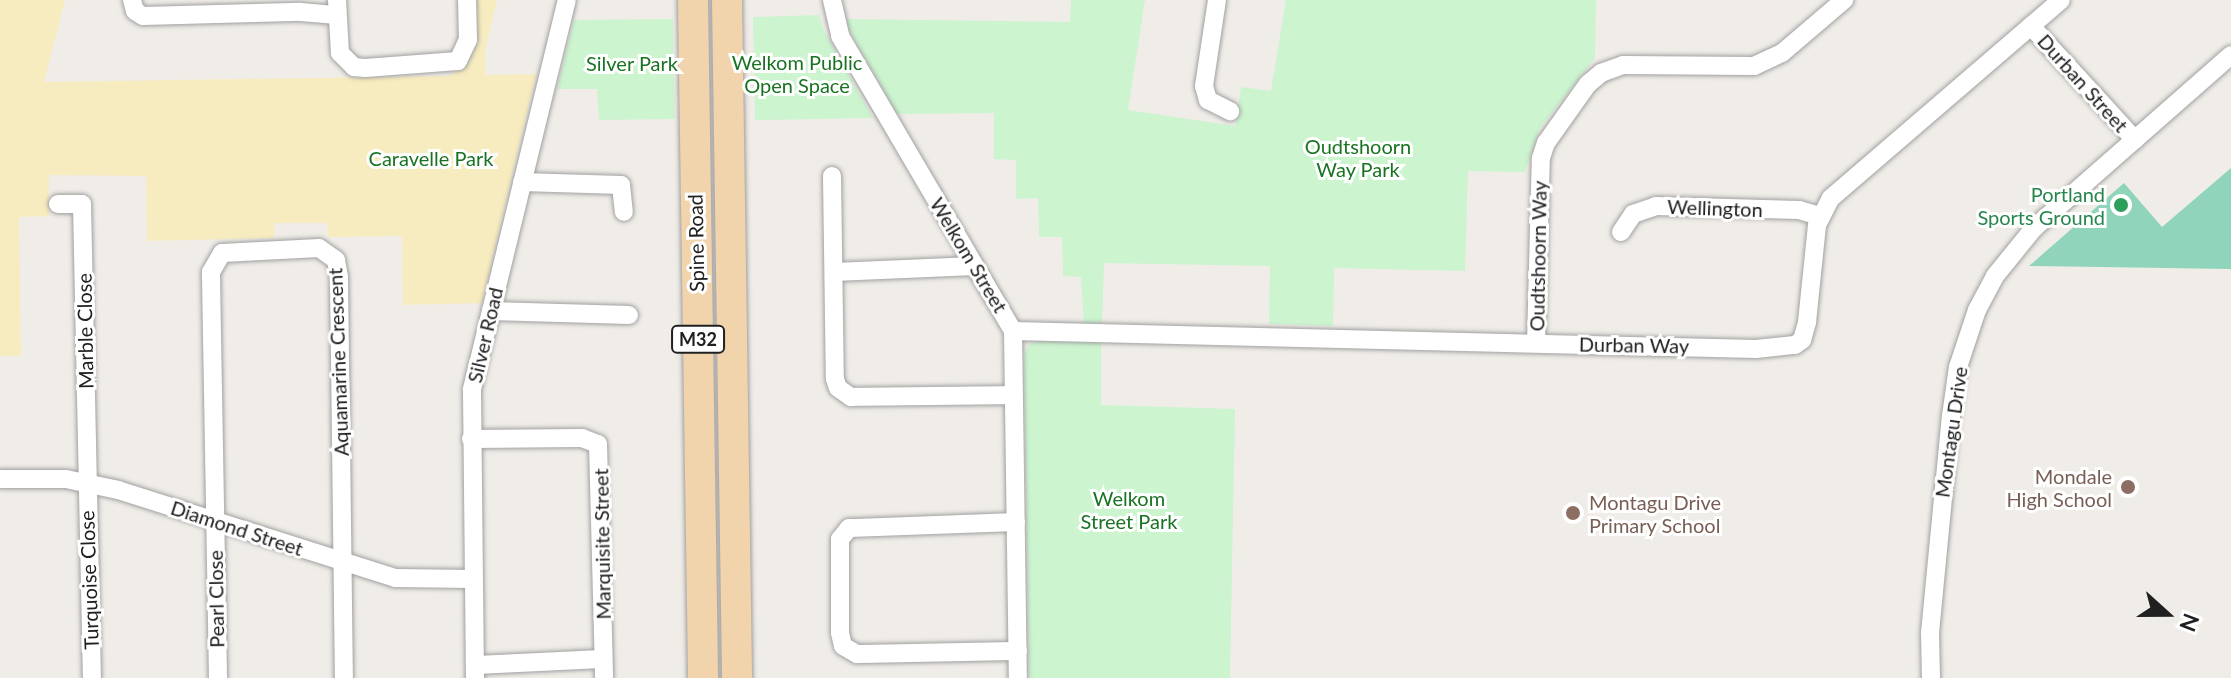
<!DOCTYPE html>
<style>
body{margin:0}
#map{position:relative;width:2231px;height:678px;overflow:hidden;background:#f0ede8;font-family:Lato,sans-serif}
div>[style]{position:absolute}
.sand>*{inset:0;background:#f7ecbf}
.park>*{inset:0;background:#cbf4cf}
.pitch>*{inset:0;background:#90d5bb}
.roads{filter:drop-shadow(0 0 2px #a1a1a1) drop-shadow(0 0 2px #a1a1a1)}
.street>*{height:18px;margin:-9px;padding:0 9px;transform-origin:9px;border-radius:9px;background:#fff}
.primary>*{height:30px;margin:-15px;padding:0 15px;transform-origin:15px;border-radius:15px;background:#f1d4ab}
.dots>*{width:22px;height:22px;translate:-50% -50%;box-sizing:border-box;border:4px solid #fff;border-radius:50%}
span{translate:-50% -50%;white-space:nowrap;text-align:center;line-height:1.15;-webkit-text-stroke:6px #fff;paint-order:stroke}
.shield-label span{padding:2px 6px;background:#fff;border:2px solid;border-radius:6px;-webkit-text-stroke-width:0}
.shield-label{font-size:18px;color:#202020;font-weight:700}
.park-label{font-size:20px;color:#197322}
.street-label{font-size:20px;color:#202020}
.leisure-label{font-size:20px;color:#27864d}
.right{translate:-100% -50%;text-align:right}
.education-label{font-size:20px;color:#785e54}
.left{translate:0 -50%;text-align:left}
.north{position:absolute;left:2127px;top:574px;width:80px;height:80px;-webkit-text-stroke:6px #fff;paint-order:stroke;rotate:111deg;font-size:22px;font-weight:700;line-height:32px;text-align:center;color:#202020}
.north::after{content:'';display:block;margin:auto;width:28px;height:36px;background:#202020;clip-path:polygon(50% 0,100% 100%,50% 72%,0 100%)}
</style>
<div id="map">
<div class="sand">
<i style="clip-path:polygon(0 0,65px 0,44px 82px,448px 76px,461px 69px,474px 51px,476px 0,497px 0,485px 51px,485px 75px,536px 74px,482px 303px,403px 305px,402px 236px,328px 237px,327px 223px,275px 223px,274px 238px,147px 241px,146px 176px,49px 175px,49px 216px,19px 217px,21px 356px,0 356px)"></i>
</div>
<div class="park">
<i style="clip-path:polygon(1071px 0,1145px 0,1128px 110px,1235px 126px,1241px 87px,1271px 91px,1286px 0,1596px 0,1595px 58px,1540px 128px,1525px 172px,1468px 171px,1465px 271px,1334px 268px,1333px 326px,1269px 324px,1270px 266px,1104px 263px,1102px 325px,1084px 325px,1081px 277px,1063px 276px,1062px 237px,1039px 237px,1038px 198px,1016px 199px,1016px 160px,994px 159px,994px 113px,897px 114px,843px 19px,1070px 22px)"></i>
<i style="clip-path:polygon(819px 15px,824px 31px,873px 118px,755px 120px,753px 17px)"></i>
<i style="clip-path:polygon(673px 19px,675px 119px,599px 120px,597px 89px,557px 89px,574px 20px)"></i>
<i style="clip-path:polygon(1037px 341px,1101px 342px,1101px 405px,1235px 409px,1230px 678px,1029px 678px,1024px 354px,1029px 345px)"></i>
</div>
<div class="pitch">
<i style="clip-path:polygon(2231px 168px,2231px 269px,2029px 266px,2124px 183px,2162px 227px)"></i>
</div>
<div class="roads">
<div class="street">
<i style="left:132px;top:0;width:11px;rotate:75deg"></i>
<i style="left:135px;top:11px;width:9px;rotate:32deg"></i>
<i style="left:143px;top:16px;width:158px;rotate:-1.5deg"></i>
<i style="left:301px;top:12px;width:36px;rotate:5deg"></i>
<i style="left:337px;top:0;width:53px;rotate:86.8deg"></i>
<i style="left:340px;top:53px;width:20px;rotate:45deg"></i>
<i style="left:354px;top:67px;width:11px;rotate:5deg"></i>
<i style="left:365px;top:68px;width:93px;rotate:-4.3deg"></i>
<i style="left:458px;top:61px;width:23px;rotate:-65deg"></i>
<i style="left:468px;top:40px;width:40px;rotate:-91.4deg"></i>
<i style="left:832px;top:0;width:37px;rotate:77deg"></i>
<i style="left:840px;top:36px;width:342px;rotate:59.6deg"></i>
<i style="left:1013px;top:331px;width:347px;rotate:89.2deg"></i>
<i style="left:1217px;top:0;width:87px;rotate:98.6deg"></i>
<i style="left:1204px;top:86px;width:15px;rotate:74deg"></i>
<i style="left:1208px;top:100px;width:25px;rotate:27deg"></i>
<i style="left:2031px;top:26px;width:154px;rotate:47.6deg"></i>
<i style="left:832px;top:176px;width:203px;rotate:89.2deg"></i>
<i style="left:835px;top:379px;width:9px;rotate:72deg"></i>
<i style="left:838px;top:388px;width:16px;rotate:35deg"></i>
<i style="left:851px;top:397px;width:162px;rotate:-0.7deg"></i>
<i style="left:522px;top:182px;width:99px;rotate:1.7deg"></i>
<i style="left:621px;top:185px;width:27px;rotate:84deg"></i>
<i style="left:58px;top:204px;width:24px"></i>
<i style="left:82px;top:204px;width:474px;rotate:88.8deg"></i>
<i style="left:1621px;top:232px;width:22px;rotate:-56deg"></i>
<i style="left:1633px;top:214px;width:24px;rotate:-19deg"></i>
<i style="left:1656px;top:206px;width:143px;rotate:1.6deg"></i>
<i style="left:1799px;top:210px;width:22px;rotate:16deg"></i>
<i style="left:834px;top:272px;width:141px;rotate:-2.4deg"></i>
<i style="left:491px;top:311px;width:138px;rotate:1.7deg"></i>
<i style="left:1013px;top:331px;width:743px;rotate:1.39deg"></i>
<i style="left:1756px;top:349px;width:39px;rotate:-6deg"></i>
<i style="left:1795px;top:345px;width:9px;rotate:-36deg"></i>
<i style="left:1802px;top:340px;width:19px;rotate:-74deg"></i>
<i style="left:1807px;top:322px;width:98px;rotate:-84.1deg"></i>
<i style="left:1817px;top:225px;width:30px;rotate:-63deg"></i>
<i style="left:1831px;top:198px;width:303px;rotate:-40.7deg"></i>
<i style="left:1536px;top:343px;width:185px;rotate:-88.5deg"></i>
<i style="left:1541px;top:158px;width:16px;rotate:-72deg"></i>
<i style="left:1546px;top:143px;width:72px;rotate:-54.6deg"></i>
<i style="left:1588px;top:84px;width:17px;rotate:-40deg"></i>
<i style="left:1601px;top:73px;width:23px;rotate:-20deg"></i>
<i style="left:1623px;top:65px;width:131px;rotate:0.4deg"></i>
<i style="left:1754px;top:66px;width:31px;rotate:-25deg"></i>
<i style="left:1782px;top:53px;width:82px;rotate:-40.5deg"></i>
<i style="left:471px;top:439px;width:111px;rotate:-0.5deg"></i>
<i style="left:582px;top:438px;width:17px;rotate:21deg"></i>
<i style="left:598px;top:444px;width:234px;rotate:88.5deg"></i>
<i style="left:0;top:479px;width:66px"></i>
<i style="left:66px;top:479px;width:53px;rotate:11.9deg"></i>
<i style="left:118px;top:490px;width:291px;rotate:17.6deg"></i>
<i style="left:395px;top:578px;width:78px;rotate:0.7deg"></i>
<i style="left:1016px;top:522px;width:167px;rotate:177.9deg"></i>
<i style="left:849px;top:528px;width:14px;rotate:129deg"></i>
<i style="left:840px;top:539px;width:94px;rotate:90deg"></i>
<i style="left:840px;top:633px;width:13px;rotate:77deg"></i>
<i style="left:843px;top:646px;width:16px;rotate:30deg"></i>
<i style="left:857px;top:654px;width:161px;rotate:-1.1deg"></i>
<i style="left:475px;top:665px;width:128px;rotate:-2.7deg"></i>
<i style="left:218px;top:678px;width:406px;rotate:-91deg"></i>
<i style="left:211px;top:272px;width:22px;rotate:-60deg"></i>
<i style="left:222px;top:253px;width:97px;rotate:-3deg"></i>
<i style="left:319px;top:248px;width:21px;rotate:35deg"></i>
<i style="left:336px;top:260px;width:17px;rotate:80deg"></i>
<i style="left:339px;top:277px;width:401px;rotate:89.3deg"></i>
<i style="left:475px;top:678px;width:289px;rotate:-90.6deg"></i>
<i style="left:472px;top:389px;width:400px;rotate:-76.3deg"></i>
<i style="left:1931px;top:678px;width:45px;rotate:-91.3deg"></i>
<i style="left:1930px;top:633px;width:218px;rotate:-84.5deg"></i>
<i style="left:1951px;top:416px;width:49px;rotate:-81.9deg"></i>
<i style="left:1958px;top:367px;width:60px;rotate:-71.6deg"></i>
<i style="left:1977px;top:310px;width:38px;rotate:-62deg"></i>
<i style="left:1995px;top:276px;width:62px;rotate:-50.9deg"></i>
<i style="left:2034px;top:228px;width:262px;rotate:-41.3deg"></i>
</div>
<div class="primary">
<i style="left:693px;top:0;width:678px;rotate:89.15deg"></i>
<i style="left:727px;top:0;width:678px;rotate:89.15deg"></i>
</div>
</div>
<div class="dots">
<i style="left:2121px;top:205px;background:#2e9e5b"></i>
<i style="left:2128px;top:487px;background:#8d6e63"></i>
<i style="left:1573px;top:513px;background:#8d6e63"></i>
</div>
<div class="shield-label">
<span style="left:698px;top:339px">M32</span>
</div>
<div class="park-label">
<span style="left:797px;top:74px">Welkom Public<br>Open Space</span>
<span style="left:632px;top:63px">Silver Park</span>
<span style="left:1358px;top:158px">Oudtshoorn<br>Way Park</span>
<span style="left:431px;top:158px">Caravelle Park</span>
<span style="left:1129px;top:510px">Welkom<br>Street Park</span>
</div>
<div class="street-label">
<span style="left:2083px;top:83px;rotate:48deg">Durban Street</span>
<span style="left:1715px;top:208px;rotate:2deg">Wellington</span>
<span style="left:696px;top:243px;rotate:-91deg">Spine Road</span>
<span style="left:969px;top:255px;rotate:59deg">Welkom Street</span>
<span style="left:1538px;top:256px;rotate:-89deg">Oudtshoorn Way</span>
<span style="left:85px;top:331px;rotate:-91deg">Marble Close</span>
<span style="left:485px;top:335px;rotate:-77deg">Silver Road</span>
<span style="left:1634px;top:345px;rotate:1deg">Durban Way</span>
<span style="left:338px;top:362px;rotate:-92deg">Aquamarine Crescent</span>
<span style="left:1951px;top:432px;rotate:-82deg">Montagu Drive</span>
<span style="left:237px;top:528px;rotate:18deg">Diamond Street</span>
<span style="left:602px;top:544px;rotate:-91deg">Marquisite Street</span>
<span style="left:89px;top:580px;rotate:-92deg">Turquoise Close</span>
<span style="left:216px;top:599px;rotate:-91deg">Pearl Close</span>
</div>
<div class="leisure-label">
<span class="right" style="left:2105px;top:206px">Portland<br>Sports Ground</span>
</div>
<div class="education-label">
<span class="right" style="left:2112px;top:488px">Mondale<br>High School</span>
<span class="left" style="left:1589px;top:514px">Montagu Drive<br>Primary School</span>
</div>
<div class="north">N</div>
</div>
